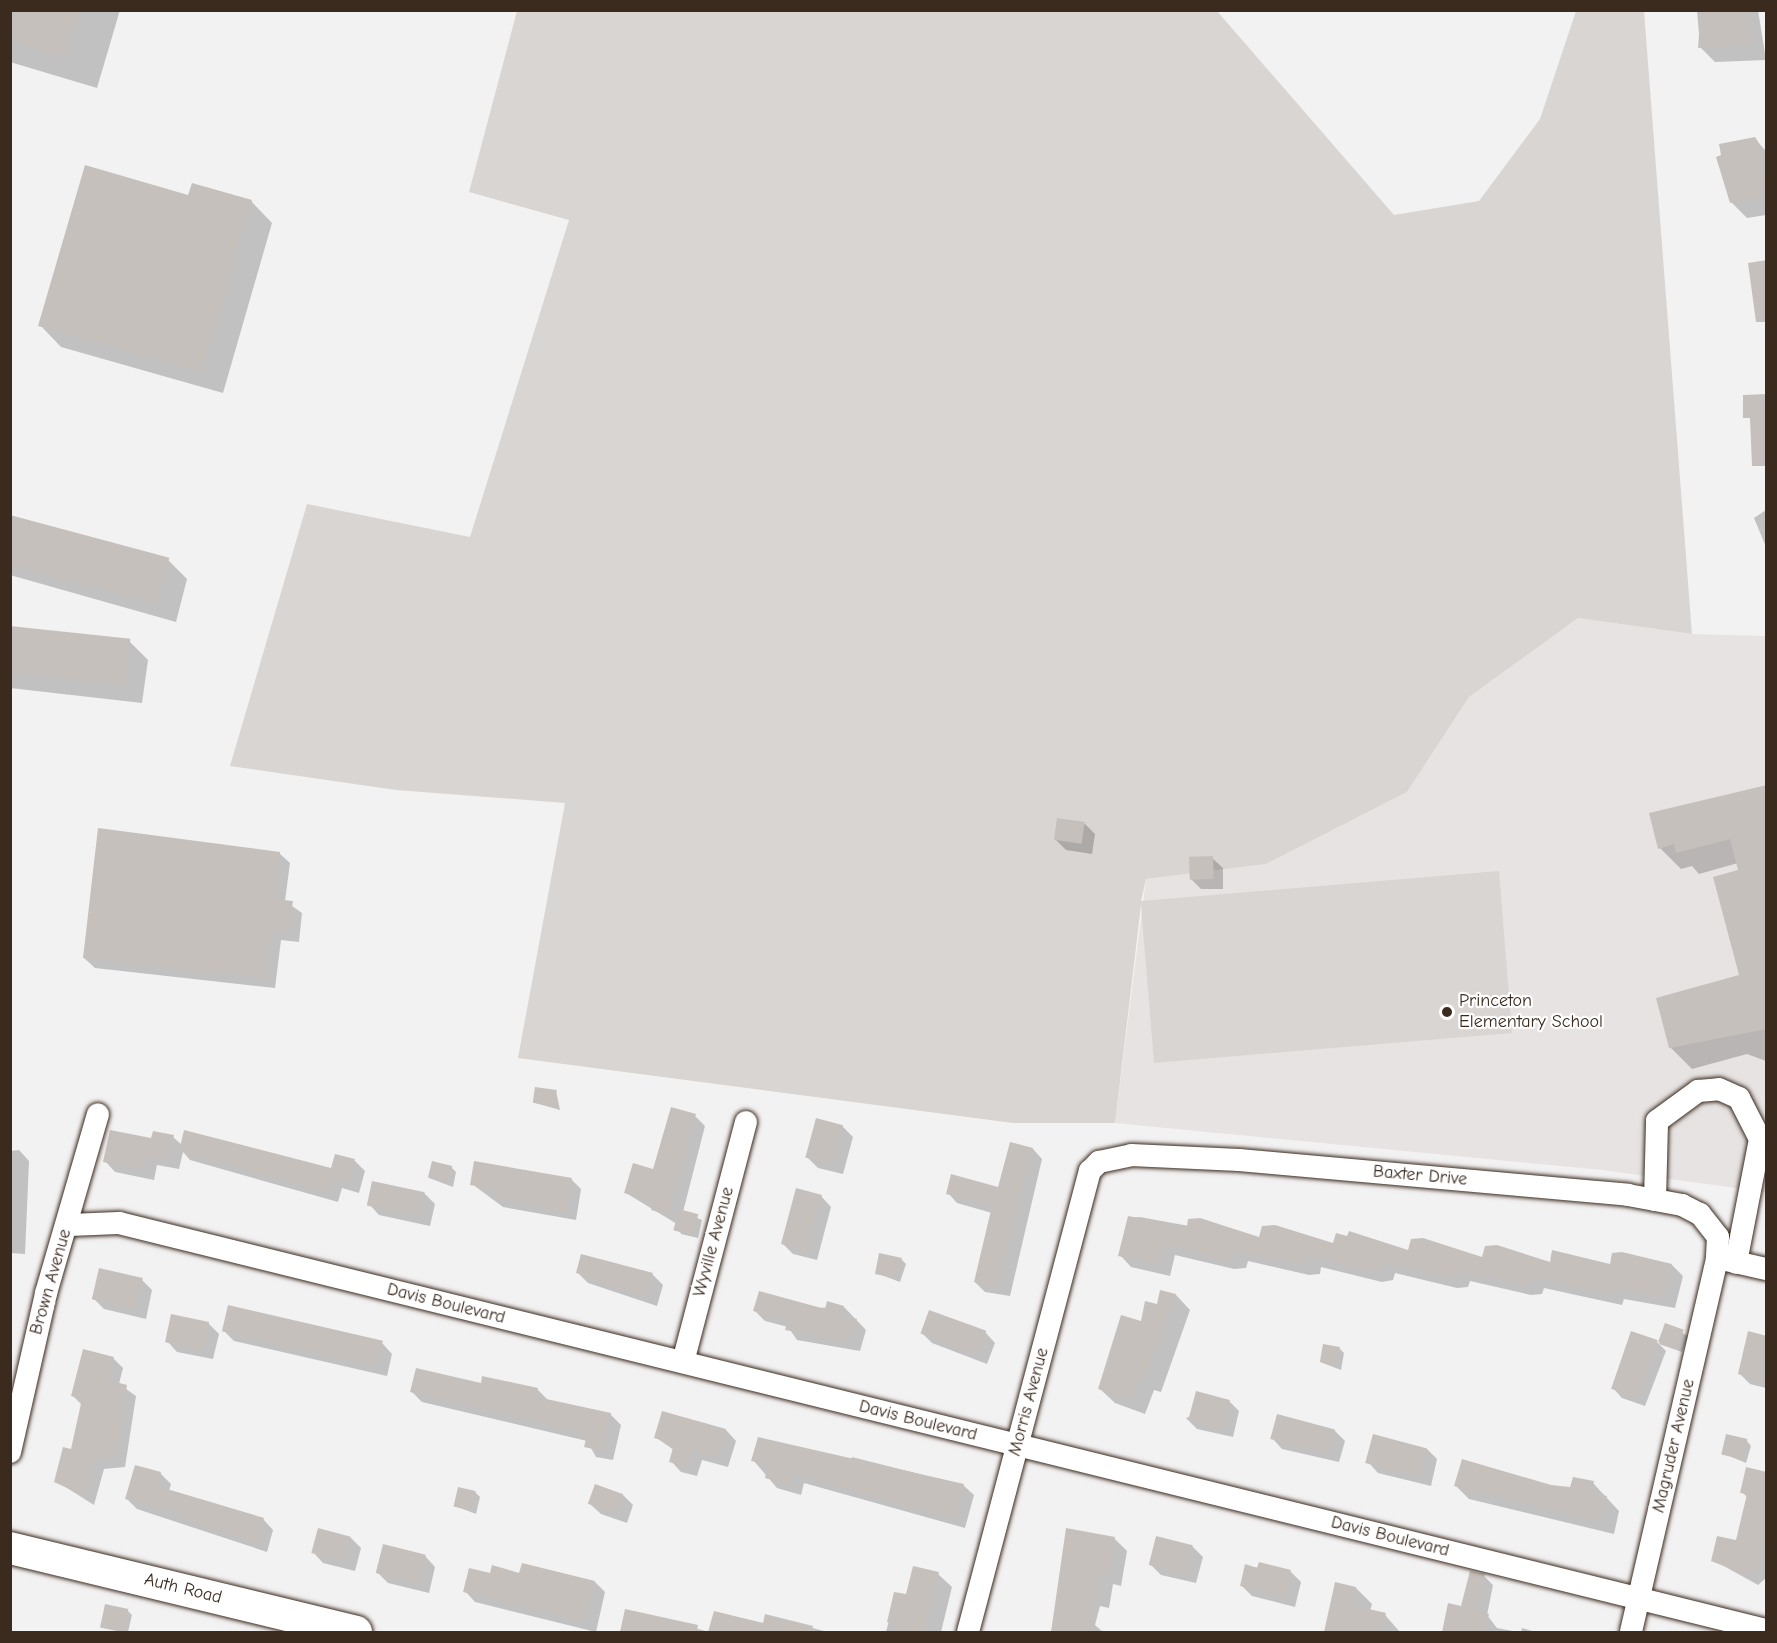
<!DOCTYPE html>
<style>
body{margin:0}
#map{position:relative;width:1777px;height:1643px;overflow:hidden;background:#f3f2f2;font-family:"Comic Neue",sans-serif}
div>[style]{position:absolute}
.built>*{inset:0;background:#e6e3e2}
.green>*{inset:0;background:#d8d5d2}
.shadow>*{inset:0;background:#0003}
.building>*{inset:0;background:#c6c0bd;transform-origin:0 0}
.roads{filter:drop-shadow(0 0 2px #3b2a1e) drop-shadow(0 0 2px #3b2a1e)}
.minor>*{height:22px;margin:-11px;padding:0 11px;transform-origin:11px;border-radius:11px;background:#fff}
.secondary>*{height:32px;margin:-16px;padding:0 16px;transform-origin:16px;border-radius:16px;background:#fff}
.dots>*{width:16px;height:16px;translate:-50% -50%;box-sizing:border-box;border:3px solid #fff;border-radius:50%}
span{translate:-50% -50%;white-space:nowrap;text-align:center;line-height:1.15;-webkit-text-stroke:4.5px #fff;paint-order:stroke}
.poi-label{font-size:18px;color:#3b2a1e}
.left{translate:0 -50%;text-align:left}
.street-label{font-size:18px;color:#3b2a1e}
.frame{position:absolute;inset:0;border:12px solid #3b2a1e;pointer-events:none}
</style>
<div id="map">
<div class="built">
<i style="clip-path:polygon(1578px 618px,1692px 634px,1766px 636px,1766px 1192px,1602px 1170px,1115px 1123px,1146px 879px,1266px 864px,1407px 792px,1469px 697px)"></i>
</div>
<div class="green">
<i style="clip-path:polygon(517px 11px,1217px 11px,1394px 215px,1479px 201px,1540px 119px,1576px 11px,1644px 11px,1692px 634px,1578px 618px,1469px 697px,1407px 792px,1266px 864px,1146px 879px,1141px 901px,1499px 871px,1512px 1033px,1154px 1063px,1141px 905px,1115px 1123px,1013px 1123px,518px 1058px,565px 803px,396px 790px,230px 766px,307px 504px,470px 537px,569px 220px,469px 192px)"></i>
</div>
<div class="shadow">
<i style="clip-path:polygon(10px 10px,120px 10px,97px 88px,10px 62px)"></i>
<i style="clip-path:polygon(1697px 10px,1758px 10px,1766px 60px,1715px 62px,1700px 47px)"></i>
<i style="clip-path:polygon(1755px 139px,1766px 151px,1766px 215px,1747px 218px,1731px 202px)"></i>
<i style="clip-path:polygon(251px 201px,272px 223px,223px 393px,61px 347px,40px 325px)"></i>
<i style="clip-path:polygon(1766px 510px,1766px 547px,1754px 518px)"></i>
<i style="clip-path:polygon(10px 517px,168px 560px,187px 579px,176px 622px,10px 575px)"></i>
<i style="clip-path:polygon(10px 628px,129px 641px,148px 660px,142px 703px,10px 688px)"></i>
<i style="clip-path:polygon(1766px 785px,1766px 1061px,1747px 1054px,1692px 1069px,1670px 1047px,1741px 976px,1740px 871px,1738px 863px,1699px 874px,1692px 866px,1681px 869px,1660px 848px)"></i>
<i style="clip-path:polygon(1085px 824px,1095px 834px,1092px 854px,1066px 850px,1056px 840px)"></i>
<i style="clip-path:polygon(279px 853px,290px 863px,285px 901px,302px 913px,299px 942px,281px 940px,275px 988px,95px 968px,84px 958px)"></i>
<i style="clip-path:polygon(1212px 858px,1223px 868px,1223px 889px,1201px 889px,1191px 879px)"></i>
<i style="clip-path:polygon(556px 1091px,560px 1110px,535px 1103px)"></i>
<i style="clip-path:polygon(695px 1116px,705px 1126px,683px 1212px,702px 1220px,698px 1238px,681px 1234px,677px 1224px,626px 1193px,654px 1170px)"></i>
<i style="clip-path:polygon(842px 1126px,853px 1137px,843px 1174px,818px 1168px,808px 1158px)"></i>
<i style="clip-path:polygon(173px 1137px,182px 1145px,332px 1170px,336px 1156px,355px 1161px,365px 1171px,359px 1193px,342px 1188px,338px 1202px,190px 1160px,183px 1152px,179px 1169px,157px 1165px,154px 1180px,115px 1172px,105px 1161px,152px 1139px)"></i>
<i style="clip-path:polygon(1011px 1144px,1033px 1149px,1042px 1159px,1010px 1296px,985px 1292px,975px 1282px,992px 1213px,957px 1203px,948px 1193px,999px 1188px)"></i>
<i style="clip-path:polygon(19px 1150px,29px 1161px,25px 1254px,10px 1253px,10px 1151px)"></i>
<i style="clip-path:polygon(451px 1167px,456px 1172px,453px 1187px,429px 1178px)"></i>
<i style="clip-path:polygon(572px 1180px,581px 1189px,576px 1220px,503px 1207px,472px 1184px)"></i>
<i style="clip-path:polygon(373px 1183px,425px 1194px,435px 1204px,430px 1226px,379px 1215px,369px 1204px)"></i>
<i style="clip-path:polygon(821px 1196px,831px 1207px,817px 1260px,793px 1254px,783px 1244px)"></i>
<i style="clip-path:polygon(1140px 1217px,1260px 1239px,1551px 1264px,1672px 1265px,1683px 1276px,1675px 1308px,1624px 1299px,1622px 1305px,1544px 1288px,1542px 1294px,1531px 1295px,1470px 1281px,1468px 1287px,1457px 1288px,1395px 1273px,1393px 1280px,1382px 1282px,1321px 1267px,1320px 1274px,1309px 1275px,1248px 1261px,1246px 1268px,1234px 1269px,1175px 1255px,1170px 1276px,1131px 1267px,1120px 1255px,1129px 1218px)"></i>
<i style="clip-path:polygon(582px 1256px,653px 1275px,663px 1285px,657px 1306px,588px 1283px,577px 1272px)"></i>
<i style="clip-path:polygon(901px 1259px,906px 1264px,900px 1282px,876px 1273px)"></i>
<i style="clip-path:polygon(142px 1280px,152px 1290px,146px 1319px,104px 1309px,94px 1299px)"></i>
<i style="clip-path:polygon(1162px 1292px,1176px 1295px,1190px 1310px,1161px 1392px,1154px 1390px,1145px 1414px,1115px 1403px,1100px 1389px,1159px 1306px)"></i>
<i style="clip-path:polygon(844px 1307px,866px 1330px,860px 1351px,797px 1340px,788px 1327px,765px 1321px,754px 1310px)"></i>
<i style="clip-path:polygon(208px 1323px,219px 1334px,213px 1359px,177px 1352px,167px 1341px)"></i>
<i style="clip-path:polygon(1666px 1325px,1688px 1336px,1682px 1352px,1659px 1344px)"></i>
<i style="clip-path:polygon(224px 1331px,382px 1343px,392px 1354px,387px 1376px,234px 1341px)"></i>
<i style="clip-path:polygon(985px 1332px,995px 1343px,987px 1364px,932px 1343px,922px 1333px)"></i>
<i style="clip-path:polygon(1766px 1337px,1766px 1388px,1750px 1384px,1739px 1373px)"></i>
<i style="clip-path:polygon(1656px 1341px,1666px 1351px,1645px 1406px,1622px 1398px,1612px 1387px)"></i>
<i style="clip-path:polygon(1339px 1348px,1344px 1353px,1341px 1370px,1320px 1362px)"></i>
<i style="clip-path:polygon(113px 1358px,123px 1368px,119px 1384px,136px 1396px,125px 1467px,104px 1469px,94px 1505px,56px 1481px,72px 1451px,83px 1406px,73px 1396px)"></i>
<i style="clip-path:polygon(482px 1385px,538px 1390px,549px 1401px,610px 1414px,621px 1425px,613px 1460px,596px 1457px,587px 1441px,422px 1402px,411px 1391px)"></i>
<i style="clip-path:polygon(1229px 1401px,1239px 1411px,1233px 1437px,1197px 1429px,1186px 1418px)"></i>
<i style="clip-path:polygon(726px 1430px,736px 1441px,728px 1467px,702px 1460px,697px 1476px,681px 1472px,671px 1461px,674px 1450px,655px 1437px)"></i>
<i style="clip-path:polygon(1334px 1430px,1345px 1441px,1339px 1462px,1282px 1449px,1272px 1438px)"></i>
<i style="clip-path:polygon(1747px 1441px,1751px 1446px,1746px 1463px,1722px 1453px)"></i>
<i style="clip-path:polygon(1427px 1449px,1437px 1459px,1431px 1486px,1378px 1473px,1368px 1462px)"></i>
<i style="clip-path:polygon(852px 1457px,963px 1485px,974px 1495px,965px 1528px,804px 1483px,801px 1495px,777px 1488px,753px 1460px,850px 1463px)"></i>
<i style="clip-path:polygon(160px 1473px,171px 1484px,169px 1491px,263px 1519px,273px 1530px,267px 1552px,137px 1509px,127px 1499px)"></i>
<i style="clip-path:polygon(1766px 1473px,1766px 1578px,1758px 1585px,1713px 1560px,1737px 1542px,1748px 1498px,1742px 1492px)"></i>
<i style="clip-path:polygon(1593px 1483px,1619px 1511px,1614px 1534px,1469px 1499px,1455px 1485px,1572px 1489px)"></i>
<i style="clip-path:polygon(475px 1492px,480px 1497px,476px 1514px,455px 1506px)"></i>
<i style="clip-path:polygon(623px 1495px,633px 1505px,627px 1523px,601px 1514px,590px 1504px)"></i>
<i style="clip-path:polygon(1067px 1530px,1114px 1538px,1127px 1551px,1121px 1586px,1113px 1584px,1109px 1608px,1100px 1606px,1095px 1625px,1103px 1632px,1053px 1632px)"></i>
<i style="clip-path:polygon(1157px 1537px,1193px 1547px,1203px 1557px,1196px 1583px,1161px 1575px,1150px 1564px)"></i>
<i style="clip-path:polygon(351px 1538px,361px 1548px,355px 1571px,323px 1563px,313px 1552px)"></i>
<i style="clip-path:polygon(425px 1556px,435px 1567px,429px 1593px,388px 1583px,378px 1573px)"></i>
<i style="clip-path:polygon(1246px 1566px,1291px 1572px,1301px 1582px,1295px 1607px,1252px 1596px,1242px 1586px)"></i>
<i style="clip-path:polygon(938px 1574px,952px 1587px,941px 1632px,886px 1632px,896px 1593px,907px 1596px)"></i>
<i style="clip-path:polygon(491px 1575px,595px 1582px,605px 1592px,596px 1632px,475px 1602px,465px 1591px)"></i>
<i style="clip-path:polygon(1484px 1576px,1493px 1585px,1487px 1615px,1497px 1628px,1518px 1632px,1443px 1632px,1450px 1605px,1462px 1608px)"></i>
<i style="clip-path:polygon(1336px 1584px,1356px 1588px,1372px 1604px,1370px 1611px,1385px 1615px,1400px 1632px,1325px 1632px)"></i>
<i style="clip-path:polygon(128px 1611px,132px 1615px,128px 1632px,101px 1626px)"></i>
<i style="clip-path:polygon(627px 1611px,710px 1632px,764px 1624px,766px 1616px,828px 1632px,623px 1632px)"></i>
<i style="clip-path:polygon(1522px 1628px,1535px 1632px,1521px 1632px)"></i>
</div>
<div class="building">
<i style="clip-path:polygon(10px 10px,79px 10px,65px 57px,10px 41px)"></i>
<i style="clip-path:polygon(1701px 10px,1747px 10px,1752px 45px,1698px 48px)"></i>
<i style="clip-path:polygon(1755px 137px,1762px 148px,1767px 196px,1730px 203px,1716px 157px,1721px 155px,1719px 144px)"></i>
<i style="clip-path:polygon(85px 165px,188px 195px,192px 183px,252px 200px,202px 372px,38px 326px)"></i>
<i style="clip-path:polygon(1767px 260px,1767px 322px,1756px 322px,1748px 263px)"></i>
<i style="clip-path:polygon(1767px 394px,1767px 466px,1752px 466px,1750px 418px,1743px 418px,1743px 395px)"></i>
<i style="left:10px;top:515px;width:165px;height:48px;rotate:15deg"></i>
<i style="left:10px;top:626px;width:121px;height:46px;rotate:6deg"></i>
<i style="clip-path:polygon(1767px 785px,1767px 1029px,1669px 1048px,1656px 998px,1739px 975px,1713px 877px,1738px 870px,1730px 839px,1676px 853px,1674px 844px,1658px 849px,1649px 813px)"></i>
<i style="left:1057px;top:818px;width:28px;height:22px;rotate:8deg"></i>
<i style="clip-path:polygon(98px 828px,280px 852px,274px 899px,293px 901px,290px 921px,289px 933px,271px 931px,265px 978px,83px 958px)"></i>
<i style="left:1213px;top:856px;width:23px;height:24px;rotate:88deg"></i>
<i style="left:535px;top:1087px;width:22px;height:16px;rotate:8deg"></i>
<i style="clip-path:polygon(671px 1107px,696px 1114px,669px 1215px,651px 1210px,653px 1202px,624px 1193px,633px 1163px,653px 1169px)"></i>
<i style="left:816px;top:1118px;width:28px;height:41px;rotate:15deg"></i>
<i style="clip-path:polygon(110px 1130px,151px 1138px,153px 1131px,174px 1135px,169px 1160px,147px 1156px,144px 1170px,103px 1162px)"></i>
<i style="clip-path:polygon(184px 1130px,331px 1168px,335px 1154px,355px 1159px,349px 1184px,332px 1179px,329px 1193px,179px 1151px)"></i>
<i style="clip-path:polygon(1010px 1142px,1033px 1148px,996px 1290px,974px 1282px,992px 1206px,946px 1194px,951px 1174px,998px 1187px)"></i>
<i style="left:432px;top:1161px;width:21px;height:17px;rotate:14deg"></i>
<i style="clip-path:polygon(474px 1161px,572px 1178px,567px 1212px,492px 1198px,494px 1189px,470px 1185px)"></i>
<i style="left:372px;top:1181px;width:54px;height:25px;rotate:12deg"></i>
<i style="left:796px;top:1188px;width:27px;height:58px;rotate:15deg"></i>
<i style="left:679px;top:1209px;width:20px;height:22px;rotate:15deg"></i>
<i style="clip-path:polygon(1128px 1216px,1187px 1227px,1188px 1219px,1200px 1218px,1259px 1237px,1262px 1226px,1275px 1225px,1333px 1243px,1336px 1233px,1347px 1236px,1349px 1231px,1408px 1250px,1411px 1239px,1423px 1238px,1482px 1257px,1485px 1246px,1497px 1245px,1550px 1262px,1552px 1250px,1610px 1264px,1612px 1253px,1622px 1252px,1672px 1264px,1664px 1298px,1613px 1288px,1611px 1295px,1532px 1277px,1531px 1283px,1519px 1284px,1459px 1270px,1457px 1276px,1445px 1277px,1383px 1263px,1382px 1270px,1369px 1271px,1310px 1256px,1308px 1263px,1296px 1264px,1236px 1250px,1234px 1258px,1222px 1259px,1164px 1244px,1159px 1265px,1118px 1256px)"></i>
<i style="clip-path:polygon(879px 1253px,902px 1258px,895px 1278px,875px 1274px)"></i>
<i style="clip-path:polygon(581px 1254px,653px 1273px,647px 1297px,576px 1273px)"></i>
<i style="left:99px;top:1268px;width:45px;height:32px;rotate:13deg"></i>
<i style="clip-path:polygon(1160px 1290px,1176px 1294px,1146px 1378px,1139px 1376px,1131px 1400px,1098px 1389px,1121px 1315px,1141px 1321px,1145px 1301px,1157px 1304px)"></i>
<i style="clip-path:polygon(759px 1291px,825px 1309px,827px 1301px,844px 1306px,842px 1314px,857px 1319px,850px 1341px,785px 1330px,788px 1320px,753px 1311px)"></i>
<i style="left:228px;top:1305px;width:159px;height:27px;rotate:13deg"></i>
<i style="left:929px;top:1310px;width:61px;height:25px;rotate:20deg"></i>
<i style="left:171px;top:1314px;width:39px;height:29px;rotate:12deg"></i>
<i style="left:1665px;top:1323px;width:20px;height:20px;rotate:20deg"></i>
<i style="left:1631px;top:1331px;width:28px;height:61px;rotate:19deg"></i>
<i style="clip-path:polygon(1748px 1331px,1767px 1336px,1763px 1380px,1738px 1374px)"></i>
<i style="left:1323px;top:1344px;width:17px;height:18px;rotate:10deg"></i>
<i style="clip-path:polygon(83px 1349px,114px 1357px,108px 1380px,127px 1385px,115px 1457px,94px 1459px,85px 1496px,54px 1482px,63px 1447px,71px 1449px,82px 1399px,71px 1396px)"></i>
<i style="clip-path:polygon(416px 1368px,481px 1383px,482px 1376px,538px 1388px,537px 1397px,611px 1413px,602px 1451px,584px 1447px,587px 1434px,410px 1392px)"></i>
<i style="left:1196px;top:1391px;width:35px;height:30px;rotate:15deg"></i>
<i style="clip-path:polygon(662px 1411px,726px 1429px,718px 1458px,692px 1450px,687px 1467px,669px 1462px,674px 1444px,654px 1438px)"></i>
<i style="left:1277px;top:1414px;width:60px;height:26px;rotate:15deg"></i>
<i style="left:1373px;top:1434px;width:56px;height:30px;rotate:15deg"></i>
<i style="left:1726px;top:1434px;width:22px;height:21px;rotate:13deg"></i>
<i style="clip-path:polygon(758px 1437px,964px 1484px,955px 1519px,794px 1474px,791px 1485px,765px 1478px,768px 1465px,751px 1461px)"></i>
<i style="clip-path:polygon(1462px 1459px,1551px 1485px,1570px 1487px,1573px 1477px,1594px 1481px,1591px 1493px,1607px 1496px,1601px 1522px,1454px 1486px)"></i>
<i style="clip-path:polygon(135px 1465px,161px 1472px,157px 1486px,264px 1518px,257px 1543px,181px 1518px,182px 1514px,125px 1499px)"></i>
<i style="clip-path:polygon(1746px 1467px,1767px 1472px,1767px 1531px,1757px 1572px,1748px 1570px,1747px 1575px,1711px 1561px,1717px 1536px,1736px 1540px,1747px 1494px,1740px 1493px)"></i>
<i style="left:595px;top:1484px;width:30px;height:21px;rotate:20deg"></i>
<i style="left:458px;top:1487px;width:18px;height:20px;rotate:13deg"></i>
<i style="left:318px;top:1528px;width:34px;height:26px;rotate:15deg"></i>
<i style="clip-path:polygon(1066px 1528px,1115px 1537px,1108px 1573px,1101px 1572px,1089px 1632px,1051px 1632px)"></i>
<i style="left:1156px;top:1536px;width:38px;height:30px;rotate:14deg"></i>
<i style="left:383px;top:1544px;width:44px;height:30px;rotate:14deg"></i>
<i style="clip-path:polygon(1259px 1562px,1291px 1570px,1285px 1597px,1240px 1586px,1245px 1564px,1257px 1568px)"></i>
<i style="clip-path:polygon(522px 1563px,595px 1581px,585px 1622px,463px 1592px,469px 1568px,490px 1573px,492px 1565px,519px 1573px)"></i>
<i style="clip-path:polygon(913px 1566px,939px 1572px,924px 1632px,896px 1632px,898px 1625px,887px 1622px,894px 1592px,906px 1594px)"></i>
<i style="clip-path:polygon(1470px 1571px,1485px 1574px,1476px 1611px,1489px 1614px,1485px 1632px,1442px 1632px,1448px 1603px,1461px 1606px)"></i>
<i style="clip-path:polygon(1335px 1582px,1356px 1587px,1352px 1605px,1386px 1613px,1381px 1632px,1324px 1632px)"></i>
<i style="left:105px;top:1604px;width:24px;height:24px;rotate:12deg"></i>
<i style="clip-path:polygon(625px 1609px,698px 1625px,697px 1632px,620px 1632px)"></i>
<i style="clip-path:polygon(714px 1611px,763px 1623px,765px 1614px,813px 1626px,812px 1632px,708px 1632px)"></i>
</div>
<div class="roads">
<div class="minor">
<i style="left:1655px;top:1200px;width:79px;rotate:-88.5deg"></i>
<i style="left:1657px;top:1121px;width:51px;rotate:-36.2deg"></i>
<i style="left:1698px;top:1091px;width:21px;rotate:-5deg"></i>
<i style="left:1719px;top:1089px;width:22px;rotate:24deg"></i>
<i style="left:1739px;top:1098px;width:46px;rotate:62.9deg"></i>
<i style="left:1760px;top:1139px;width:126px;rotate:101deg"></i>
<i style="left:69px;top:1225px;width:50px;rotate:-2.3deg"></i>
<i style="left:119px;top:1223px;width:1697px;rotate:13.88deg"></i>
<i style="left:1722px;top:1259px;width:45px;rotate:12.8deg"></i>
<i style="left:683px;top:1362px;width:248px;rotate:-75.3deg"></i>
<i style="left:10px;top:1452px;width:163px;rotate:-77.2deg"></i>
<i style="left:46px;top:1293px;width:186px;rotate:-73.8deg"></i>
<i style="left:968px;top:1632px;width:477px;rotate:-75.2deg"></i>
<i style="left:1090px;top:1171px;width:13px;rotate:-45deg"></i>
<i style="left:1099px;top:1162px;width:33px;rotate:-12deg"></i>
<i style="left:1131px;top:1155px;width:108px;rotate:2.7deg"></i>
<i style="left:1239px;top:1160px;width:391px;rotate:5.1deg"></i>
<i style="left:1628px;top:1195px;width:55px;rotate:10.5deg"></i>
<i style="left:1682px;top:1205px;width:20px;rotate:27deg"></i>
<i style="left:1700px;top:1214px;width:29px;rotate:52deg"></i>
<i style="left:1718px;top:1237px;width:22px;rotate:93deg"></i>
<i style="left:1717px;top:1259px;width:383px;rotate:103deg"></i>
</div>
<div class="secondary">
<i style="left:10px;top:1548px;width:356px;rotate:13.6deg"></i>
</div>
</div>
<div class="dots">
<i style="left:1447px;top:1012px;background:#3b2a1e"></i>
</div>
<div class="poi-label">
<span class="left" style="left:1459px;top:1012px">Princeton<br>Elementary School</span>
</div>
<div class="street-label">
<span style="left:1420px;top:1176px;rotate:5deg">Baxter Drive</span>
<span style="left:714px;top:1242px;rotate:-75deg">Wyville Avenue</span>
<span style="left:51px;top:1282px;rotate:-74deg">Brown Avenue</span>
<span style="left:446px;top:1304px;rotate:14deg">Davis Boulevard</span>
<span style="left:1029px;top:1402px;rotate:-75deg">Morris Avenue</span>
<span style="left:918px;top:1421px;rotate:14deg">Davis Boulevard</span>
<span style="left:1674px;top:1446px;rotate:-77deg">Magruder Avenue</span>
<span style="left:1390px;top:1537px;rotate:14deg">Davis Boulevard</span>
<span style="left:183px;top:1589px;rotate:14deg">Auth Road</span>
</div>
<div class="frame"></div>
</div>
